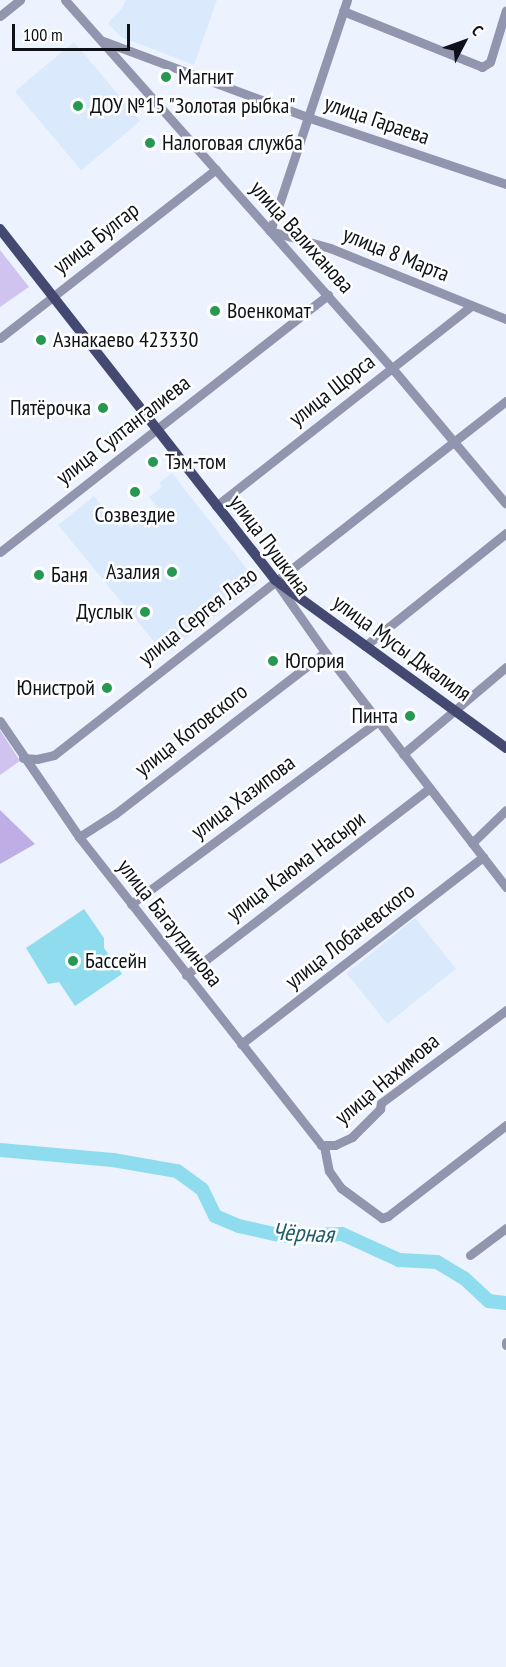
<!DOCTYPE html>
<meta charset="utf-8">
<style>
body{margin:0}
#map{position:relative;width:506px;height:1667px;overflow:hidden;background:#ecf3fe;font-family:"PT Sans Narrow",sans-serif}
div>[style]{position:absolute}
.built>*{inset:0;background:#dbe9fc;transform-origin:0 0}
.green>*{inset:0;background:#d1c3f0}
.forest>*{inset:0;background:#beaee5}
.water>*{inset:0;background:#8fdcee}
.river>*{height:14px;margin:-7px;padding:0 7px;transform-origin:7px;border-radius:7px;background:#8fdcee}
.minor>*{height:9px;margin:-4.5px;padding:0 4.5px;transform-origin:4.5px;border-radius:4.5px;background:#9195ad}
.major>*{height:10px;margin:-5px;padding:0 5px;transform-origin:5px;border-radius:5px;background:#444972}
.dots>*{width:16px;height:16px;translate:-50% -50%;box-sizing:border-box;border:3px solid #fff;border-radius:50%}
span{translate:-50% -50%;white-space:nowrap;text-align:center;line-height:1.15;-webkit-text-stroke:5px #fff;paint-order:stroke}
.poi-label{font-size:22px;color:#0e1218}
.left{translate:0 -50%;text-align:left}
.right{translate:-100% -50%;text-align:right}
.street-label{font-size:22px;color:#0e1218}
.water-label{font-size:24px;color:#205e6c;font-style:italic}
.north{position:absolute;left:434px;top:12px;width:60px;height:60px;-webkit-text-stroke:4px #fff;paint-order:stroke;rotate:49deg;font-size:16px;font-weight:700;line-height:24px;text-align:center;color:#0e1218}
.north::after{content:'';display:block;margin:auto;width:21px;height:27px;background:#0e1218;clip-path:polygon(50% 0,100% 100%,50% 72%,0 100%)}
.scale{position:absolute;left:12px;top:24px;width:118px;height:27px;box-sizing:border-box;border:3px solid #0e1218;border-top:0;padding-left:8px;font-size:18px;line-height:21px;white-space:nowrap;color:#0e1218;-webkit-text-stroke:4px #fff;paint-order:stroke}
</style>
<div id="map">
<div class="built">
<i style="clip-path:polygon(126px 0,217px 0,194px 65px,121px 37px,108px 23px,122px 8px)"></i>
<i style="left:74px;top:42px;width:103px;height:77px;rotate:50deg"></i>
<i style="clip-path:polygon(172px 473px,258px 583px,165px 655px,58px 525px,94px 496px,120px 527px,126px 522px,131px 528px,157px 507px,149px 497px,162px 487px,159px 483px)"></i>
<i style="left:415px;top:918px;width:65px;height:88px;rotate:51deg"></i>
</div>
<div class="green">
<i style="clip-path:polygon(0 250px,29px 287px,0 307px)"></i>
<i style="clip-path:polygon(0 730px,20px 761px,0 775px)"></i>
</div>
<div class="forest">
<i style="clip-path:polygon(0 810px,35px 844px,0 864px)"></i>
</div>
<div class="water">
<i style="clip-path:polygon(84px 909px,104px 938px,104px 948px,122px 974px,75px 1006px,59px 982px,48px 984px,26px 948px)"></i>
</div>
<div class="river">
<i style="left:0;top:1150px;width:113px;rotate:5.1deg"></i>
<i style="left:113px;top:1160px;width:65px;rotate:9.8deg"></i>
<i style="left:177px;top:1171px;width:31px;rotate:36deg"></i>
<i style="left:202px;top:1189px;width:30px;rotate:64deg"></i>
<i style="left:215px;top:1216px;width:26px;rotate:23deg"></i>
<i style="left:239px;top:1226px;width:45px;rotate:12.8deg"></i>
<i style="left:283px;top:1236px;width:59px;rotate:-1.9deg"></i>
<i style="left:342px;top:1234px;width:63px;rotate:24.5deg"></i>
<i style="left:399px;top:1260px;width:38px;rotate:3deg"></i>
<i style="left:437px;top:1262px;width:31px;rotate:31deg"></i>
<i style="left:464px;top:1278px;width:34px;rotate:43deg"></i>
<i style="left:489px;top:1301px;width:17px;rotate:7deg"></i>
</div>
<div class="minor">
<i style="left:65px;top:0;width:492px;rotate:48.4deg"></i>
<i style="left:392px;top:368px;width:177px;rotate:50deg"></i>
<i style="left:347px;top:0;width:243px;rotate:108.4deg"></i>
<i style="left:270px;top:231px;width:62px;rotate:15.8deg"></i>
<i style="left:330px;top:248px;width:190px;rotate:22deg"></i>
<i style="left:343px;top:11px;width:150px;rotate:21.9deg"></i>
<i style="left:482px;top:67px;width:9px;rotate:-32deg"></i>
<i style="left:490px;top:62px;width:54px;rotate:-72.9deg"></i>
<i style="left:0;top:16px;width:26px;rotate:-39deg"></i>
<i style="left:103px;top:41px;width:218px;rotate:20.4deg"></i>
<i style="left:307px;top:117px;width:210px;rotate:18.6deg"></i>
<i style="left:0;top:338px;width:274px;rotate:-38deg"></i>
<i style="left:216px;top:506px;width:325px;rotate:-38.1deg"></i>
<i style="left:0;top:552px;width:417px;rotate:-38.1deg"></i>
<i style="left:278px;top:585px;width:82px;rotate:55deg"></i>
<i style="left:325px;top:652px;width:297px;rotate:52.4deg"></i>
<i style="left:365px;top:646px;width:181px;rotate:-38.7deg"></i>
<i style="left:0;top:721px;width:140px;rotate:55.7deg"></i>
<i style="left:79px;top:837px;width:392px;rotate:51.8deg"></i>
<i style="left:321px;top:1145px;width:14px"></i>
<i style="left:335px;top:1145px;width:19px;rotate:-25deg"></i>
<i style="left:352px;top:1137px;width:40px;rotate:-45deg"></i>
<i style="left:380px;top:1109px;width:6px;rotate:-81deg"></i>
<i style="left:381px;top:1103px;width:156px;rotate:-36.6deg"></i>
<i style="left:403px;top:754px;width:135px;rotate:-40.2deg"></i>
<i style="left:23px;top:758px;width:14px;rotate:4deg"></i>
<i style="left:37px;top:759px;width:17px;rotate:-13deg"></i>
<i style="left:54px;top:755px;width:574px;rotate:-38.07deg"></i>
<i style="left:79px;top:837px;width:43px;rotate:-32.6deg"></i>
<i style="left:115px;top:814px;width:265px;rotate:-37.6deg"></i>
<i style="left:472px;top:843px;width:47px;rotate:-44.1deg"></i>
<i style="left:131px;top:904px;width:307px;rotate:-36.5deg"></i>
<i style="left:186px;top:975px;width:307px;rotate:-37.5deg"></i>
<i style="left:241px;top:1044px;width:306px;rotate:-37.7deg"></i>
<i style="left:324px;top:1146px;width:25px;rotate:79deg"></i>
<i style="left:329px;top:1171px;width:21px;rotate:55deg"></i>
<i style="left:341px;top:1188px;width:51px;rotate:36.2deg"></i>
<i style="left:382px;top:1218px;width:6px;rotate:-18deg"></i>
<i style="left:388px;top:1216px;width:149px;rotate:-37.6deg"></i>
<i style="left:470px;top:1255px;width:45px;rotate:-36.9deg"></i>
<i style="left:506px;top:1342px;width:3px;rotate:90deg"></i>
</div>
<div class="major">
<i style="left:0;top:229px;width:446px;rotate:51.9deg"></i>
<i style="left:275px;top:580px;width:286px;rotate:36deg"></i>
</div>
<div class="dots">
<i style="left:166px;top:77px;background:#269852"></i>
<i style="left:78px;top:106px;background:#269852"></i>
<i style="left:150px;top:143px;background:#269852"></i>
<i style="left:215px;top:311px;background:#269852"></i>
<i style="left:41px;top:340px;background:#269852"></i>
<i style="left:103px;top:408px;background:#269852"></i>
<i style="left:153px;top:462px;background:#269852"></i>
<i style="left:135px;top:492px;background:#269852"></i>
<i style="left:172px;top:572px;background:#269852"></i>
<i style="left:39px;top:575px;background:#269852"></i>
<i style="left:145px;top:612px;background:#269852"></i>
<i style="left:273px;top:661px;background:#269852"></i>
<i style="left:107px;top:688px;background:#269852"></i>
<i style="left:410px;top:716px;background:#269852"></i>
<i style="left:73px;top:961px;background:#269852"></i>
</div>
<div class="poi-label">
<span class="left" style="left:178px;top:77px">Магнит</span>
<span class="left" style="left:90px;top:106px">ДОУ №15 "Золотая рыбка"</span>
<span class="left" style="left:162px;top:143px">Налоговая служба</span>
<span class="left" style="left:227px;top:311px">Военкомат</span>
<span class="left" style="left:53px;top:340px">Азнакаево 423330</span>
<span class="right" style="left:91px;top:408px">Пятёрочка</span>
<span class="left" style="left:165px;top:462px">Тэм-том</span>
<span style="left:135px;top:515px">Созвездие</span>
<span class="right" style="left:160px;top:572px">Азалия</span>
<span class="left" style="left:51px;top:575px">Баня</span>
<span class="right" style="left:133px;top:612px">Дуслык</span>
<span class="left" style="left:285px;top:661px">Югория</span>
<span class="right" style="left:95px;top:688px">Юнистрой</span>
<span class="right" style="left:398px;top:716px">Пинта</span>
<span class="left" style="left:85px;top:961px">Бассейн</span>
</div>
<div class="street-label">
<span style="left:377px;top:120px;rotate:19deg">улица Гараева</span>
<span style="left:302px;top:237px;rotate:48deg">улица Валиханова</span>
<span style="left:96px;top:238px;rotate:-38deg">улица Булгар</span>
<span style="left:396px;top:254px;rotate:22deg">улица 8 Марта</span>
<span style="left:332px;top:390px;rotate:-38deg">улица Щорса</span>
<span style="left:123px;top:430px;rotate:-38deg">улица Султангалиева</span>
<span style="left:270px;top:545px;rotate:53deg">улица Пушкина</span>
<span style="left:198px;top:616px;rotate:-38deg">улица Сергея Лазо</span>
<span style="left:402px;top:648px;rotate:36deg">улица Мусы Джалиля</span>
<span style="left:191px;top:730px;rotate:-38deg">улица Котовского</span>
<span style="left:243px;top:797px;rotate:-37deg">улица Хазипова</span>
<span style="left:296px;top:866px;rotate:-37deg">улица Каюма Насыри</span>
<span style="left:170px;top:923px;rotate:52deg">улица Багаутдинова</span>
<span style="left:350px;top:936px;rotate:-38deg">улица Лобачевского</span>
<span style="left:387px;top:1079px;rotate:-40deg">улица Нахимова</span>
</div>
<div class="water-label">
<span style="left:303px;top:1233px;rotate:3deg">Чёрная</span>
</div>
<div class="north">С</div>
<div class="scale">100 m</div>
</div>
